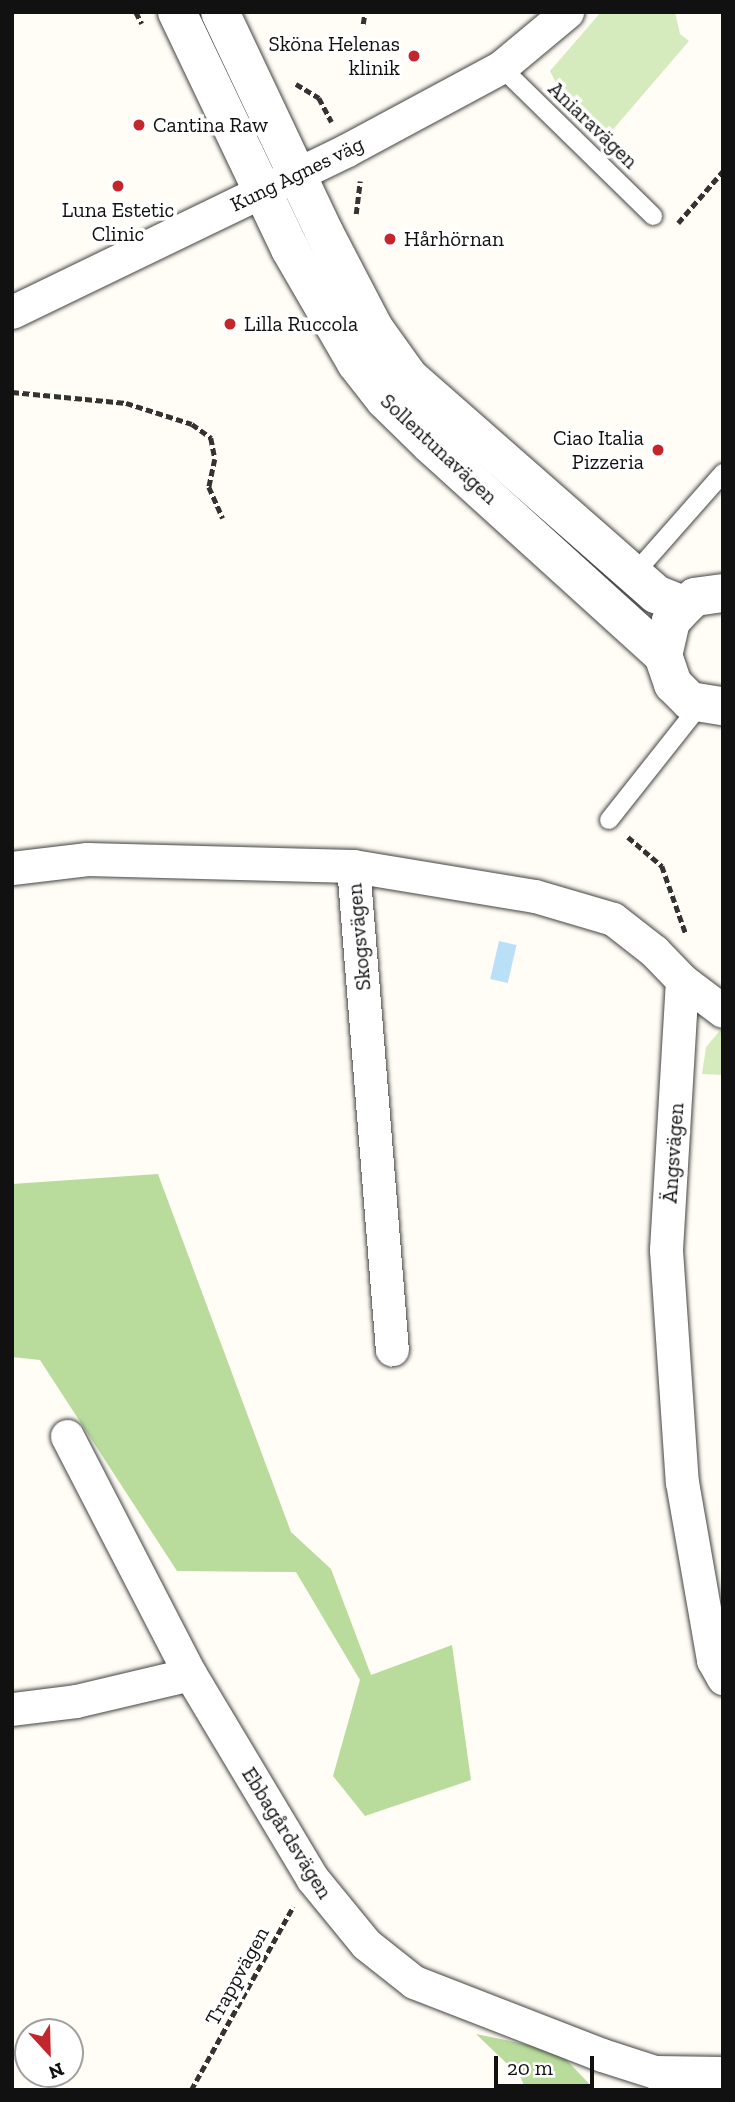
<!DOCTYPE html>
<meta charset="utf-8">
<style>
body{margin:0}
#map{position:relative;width:735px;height:2102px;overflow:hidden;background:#fffdf5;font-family:"Zilla Slab",serif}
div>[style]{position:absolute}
.green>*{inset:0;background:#d5ebbd}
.forest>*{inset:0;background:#b9dc9c}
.water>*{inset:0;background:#b9e0f7;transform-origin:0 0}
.path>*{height:4.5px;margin-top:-2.25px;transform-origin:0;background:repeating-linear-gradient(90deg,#333 0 7px,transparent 0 10.5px)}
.roads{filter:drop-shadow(0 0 2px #444) drop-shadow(0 0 2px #444)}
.service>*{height:18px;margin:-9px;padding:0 9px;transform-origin:9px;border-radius:9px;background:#fff}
.minor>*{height:33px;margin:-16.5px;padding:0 16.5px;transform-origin:16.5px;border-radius:16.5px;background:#fff}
.tertiary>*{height:38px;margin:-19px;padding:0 19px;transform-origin:19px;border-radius:19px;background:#fff}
.dots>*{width:19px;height:19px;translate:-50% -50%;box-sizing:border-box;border:4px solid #fff;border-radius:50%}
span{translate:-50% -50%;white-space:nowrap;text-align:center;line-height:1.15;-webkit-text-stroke:7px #fff;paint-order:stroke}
.poi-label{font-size:21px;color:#111}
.right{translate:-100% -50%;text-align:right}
.left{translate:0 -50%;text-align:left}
.street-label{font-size:21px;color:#111}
.frame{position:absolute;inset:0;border:14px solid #111;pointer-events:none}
.north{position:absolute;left:14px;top:2018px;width:70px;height:70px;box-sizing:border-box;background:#fff;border:2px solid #a0a0a0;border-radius:50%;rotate:158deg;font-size:19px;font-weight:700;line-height:28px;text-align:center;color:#111}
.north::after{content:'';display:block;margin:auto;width:24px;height:32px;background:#c4262e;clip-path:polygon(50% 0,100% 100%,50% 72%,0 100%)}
.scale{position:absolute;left:494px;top:2056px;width:100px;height:32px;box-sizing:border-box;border:4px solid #111;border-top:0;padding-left:9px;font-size:21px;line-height:24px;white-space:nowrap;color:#111;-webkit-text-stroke:5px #fff;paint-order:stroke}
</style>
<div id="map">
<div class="green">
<i style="clip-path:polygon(601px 12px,675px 12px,680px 34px,689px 41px,610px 133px,558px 87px,550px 71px)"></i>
<i style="clip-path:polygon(723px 1027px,723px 1075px,702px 1074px,706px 1047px)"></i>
</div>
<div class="forest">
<i style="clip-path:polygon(158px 1174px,291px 1532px,331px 1569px,371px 1675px,452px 1645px,471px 1780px,365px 1816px,333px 1776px,360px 1680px,296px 1572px,177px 1571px,40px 1360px,12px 1357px,12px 1184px)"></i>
<i style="clip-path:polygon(476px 2034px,558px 2051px,595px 2090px,526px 2090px,520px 2076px)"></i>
</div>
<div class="water">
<i style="left:499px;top:941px;width:18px;height:39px;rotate:13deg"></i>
</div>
<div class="path">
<i style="left:136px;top:12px;width:13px;rotate:63deg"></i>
<i style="left:363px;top:24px;width:12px;rotate:-81deg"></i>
<i style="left:296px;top:84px;width:27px;rotate:31deg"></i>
<i style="left:319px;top:98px;width:27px;rotate:62deg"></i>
<i style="left:356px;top:214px;width:33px;rotate:-83deg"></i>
<i style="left:678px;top:223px;width:69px;rotate:-49.1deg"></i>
<i style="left:12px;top:392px;width:115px;rotate:5.5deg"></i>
<i style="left:126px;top:403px;width:69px;rotate:17.7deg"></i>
<i style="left:192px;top:424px;width:24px;rotate:36deg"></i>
<i style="left:211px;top:438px;width:21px;rotate:79deg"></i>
<i style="left:215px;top:459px;width:29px;rotate:102deg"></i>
<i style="left:209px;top:487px;width:34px;rotate:66deg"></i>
<i style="left:628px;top:837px;width:45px;rotate:40.5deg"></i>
<i style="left:662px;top:866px;width:72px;rotate:70.6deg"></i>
<i style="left:191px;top:2090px;width:210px;rotate:-60.9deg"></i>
</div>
<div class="roads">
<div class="service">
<i style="left:501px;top:67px;width:213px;rotate:44.4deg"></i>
<i style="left:634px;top:574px;width:135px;rotate:-48.6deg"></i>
<i style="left:609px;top:820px;width:148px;rotate:-51.6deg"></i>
</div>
<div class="minor">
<i style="left:12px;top:312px;width:372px;rotate:-25.8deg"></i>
<i style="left:347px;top:150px;width:175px;rotate:-28.3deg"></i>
<i style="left:501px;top:67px;width:86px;rotate:-39.8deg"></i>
<i style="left:353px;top:866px;width:184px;rotate:9.4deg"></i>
<i style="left:535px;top:896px;width:81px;rotate:16.4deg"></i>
<i style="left:613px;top:919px;width:52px;rotate:38deg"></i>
<i style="left:654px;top:951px;width:40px;rotate:46deg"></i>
<i style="left:682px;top:980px;width:270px;rotate:93.4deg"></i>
<i style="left:666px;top:1250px;width:233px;rotate:86.1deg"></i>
<i style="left:682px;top:1482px;width:181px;rotate:80.1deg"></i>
<i style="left:713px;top:1660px;width:21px;rotate:61deg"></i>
<i style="left:12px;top:868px;width:76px;rotate:-6.8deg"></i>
<i style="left:87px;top:859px;width:266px;rotate:1.5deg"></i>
<i style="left:353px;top:866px;width:485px;rotate:85.4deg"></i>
<i style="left:682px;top:980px;width:51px;rotate:37.1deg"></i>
<i style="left:67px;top:1436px;width:268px;rotate:62.7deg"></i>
<i style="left:190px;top:1674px;width:238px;rotate:59.1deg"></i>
<i style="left:312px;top:1878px;width:85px;rotate:50.7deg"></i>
<i style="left:366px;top:1944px;width:61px;rotate:38.4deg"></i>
<i style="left:414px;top:1982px;width:202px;rotate:21.2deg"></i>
<i style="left:602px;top:2055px;width:56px;rotate:17.8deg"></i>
<i style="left:655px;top:2072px;width:68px;rotate:0.8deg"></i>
<i style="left:12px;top:1709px;width:64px;rotate:-7.1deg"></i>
<i style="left:76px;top:1701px;width:117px;rotate:-13.3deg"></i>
</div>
<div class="tertiary">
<i style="left:177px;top:12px;width:263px;rotate:64.5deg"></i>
<i style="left:290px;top:249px;width:132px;rotate:59.9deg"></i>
<i style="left:356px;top:363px;width:47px;rotate:51.9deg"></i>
<i style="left:385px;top:400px;width:64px;rotate:44.4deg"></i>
<i style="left:431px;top:445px;width:313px;rotate:42.2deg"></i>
<i style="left:220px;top:12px;width:243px;rotate:64.7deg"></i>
<i style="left:324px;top:232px;width:108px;rotate:62.5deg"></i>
<i style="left:374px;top:328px;width:60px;rotate:54.5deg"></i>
<i style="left:409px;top:377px;width:329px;rotate:41.3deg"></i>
<i style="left:656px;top:594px;width:31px;rotate:22deg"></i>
<i style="left:723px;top:593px;width:28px;rotate:172deg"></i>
<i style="left:695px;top:597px;width:13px;rotate:138deg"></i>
<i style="left:685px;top:606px;width:21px;rotate:133deg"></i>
<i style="left:671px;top:621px;width:35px;rotate:103deg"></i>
<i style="left:663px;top:655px;width:31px;rotate:71deg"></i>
<i style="left:673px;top:684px;width:24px;rotate:45deg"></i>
<i style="left:690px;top:701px;width:33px;rotate:9deg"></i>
</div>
</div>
<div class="dots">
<i style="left:414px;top:56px;background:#c4262e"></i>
<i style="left:139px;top:125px;background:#c4262e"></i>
<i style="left:118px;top:186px;background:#c4262e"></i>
<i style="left:390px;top:239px;background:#c4262e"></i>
<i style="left:230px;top:324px;background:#c4262e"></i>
<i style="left:658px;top:450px;background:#c4262e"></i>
</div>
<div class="poi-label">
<span class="right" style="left:400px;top:56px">Sköna Helenas<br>klinik</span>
<span class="left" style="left:153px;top:125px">Cantina Raw</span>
<span style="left:118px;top:222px">Luna Estetic<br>Clinic</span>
<span class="left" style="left:404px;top:239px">Hårhörnan</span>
<span class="left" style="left:244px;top:324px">Lilla Ruccola</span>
<span class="right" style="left:644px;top:450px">Ciao Italia<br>Pizzeria</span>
</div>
<div class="street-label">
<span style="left:593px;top:125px;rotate:44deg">Aniaravägen</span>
<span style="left:297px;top:174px;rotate:-26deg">Kung Agnes väg</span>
<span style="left:439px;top:449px;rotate:43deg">Sollentunavägen</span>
<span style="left:359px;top:937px;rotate:-95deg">Skogsvägen</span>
<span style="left:673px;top:1153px;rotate:-86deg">Ängsvägen</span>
<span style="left:287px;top:1833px;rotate:58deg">Ebbagårdsvägen</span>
<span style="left:237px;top:1976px;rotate:-61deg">Trappvägen</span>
</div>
<div class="frame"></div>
<div class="north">N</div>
<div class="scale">20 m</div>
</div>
